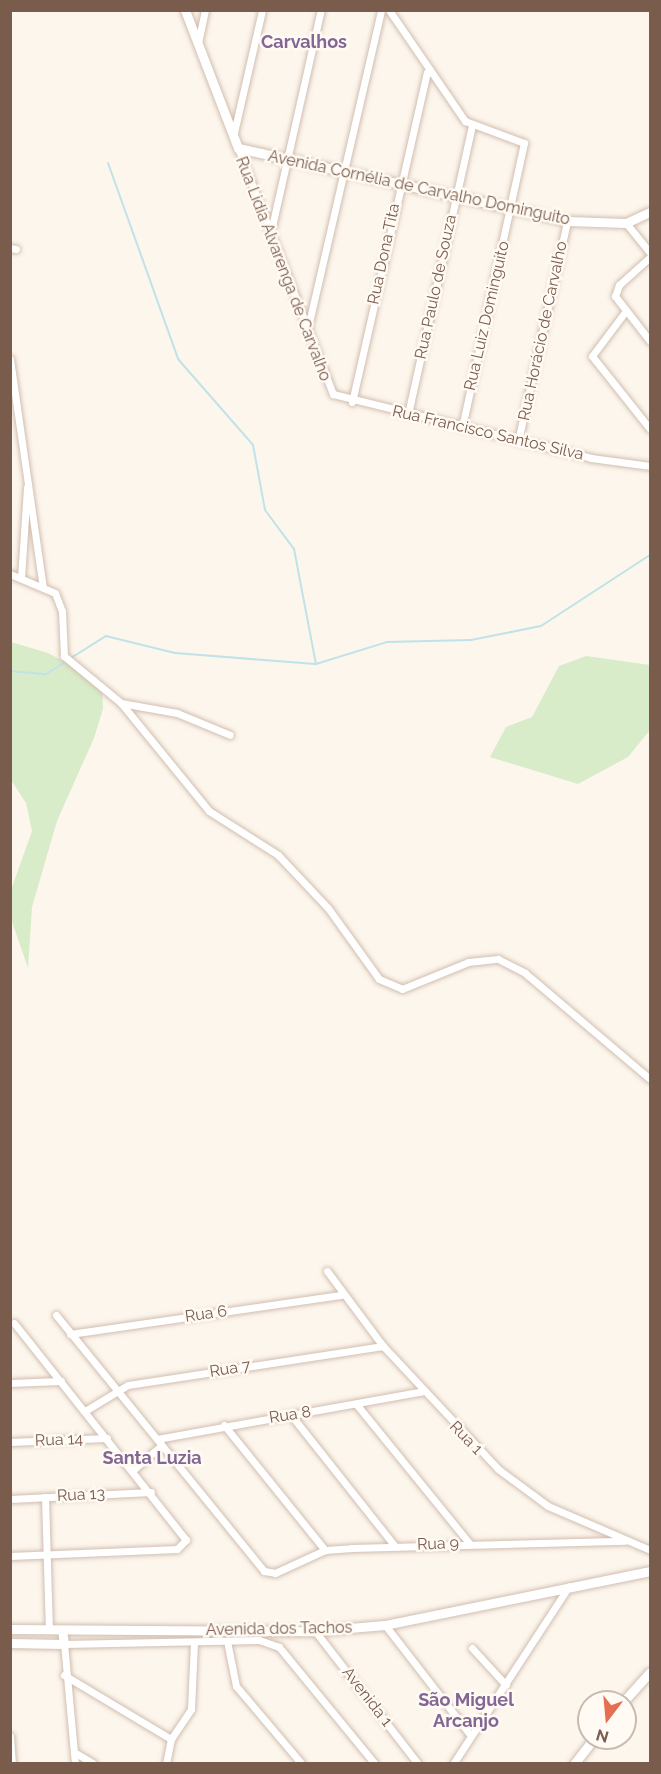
<!DOCTYPE html>
<meta charset="utf-8">
<style>
body{margin:0}
#map{position:relative;width:661px;height:1774px;overflow:hidden;background:#fdf6ec;font-family:Raleway,sans-serif}
div>[style]{position:absolute}
.green>*{inset:0;background:#d8ecc9}
.stream>*{height:2px;margin:-1px;padding:0 1px;transform-origin:1px;border-radius:1px;background:#bfe3e8}
.roads{filter:drop-shadow(0 0 2px #d1beb0) drop-shadow(0 0 2px #d1beb0)}
.street>*{height:7px;margin:-3.5px;padding:0 3.5px;transform-origin:3.5px;border-radius:3.5px;background:#fff}
.secondary>*{height:9px;margin:-4.5px;padding:0 4.5px;transform-origin:4.5px;border-radius:4.5px;background:#fff}
span{translate:-50% -50%;white-space:nowrap;text-align:center;line-height:1.15;-webkit-text-stroke:5px #fffaf3;paint-order:stroke}
.street-label{font-size:16px;color:#7a5c4d}
.neighbourhood-label{font-size:18px;color:#846695;font-weight:700}
.frame{position:absolute;inset:0;border:12px solid #7a5c4d;pointer-events:none}
.north{position:absolute;left:577px;top:1690px;width:60px;height:60px;box-sizing:border-box;background:#fffaf3;border:2px solid #cabbb1;border-radius:50%;rotate:196deg;font-size:16px;font-weight:700;line-height:24px;text-align:center;color:#7a5c4d}
.north::after{content:'';display:block;margin:auto;width:21px;height:27px;background:#e76f51;clip-path:polygon(50% 0,100% 100%,50% 72%,0 100%)}
</style>
<div id="map">
<div class="green">
<i style="clip-path:polygon(11px 642px,48px 653px,102px 682px,103px 709px,94px 738px,57px 821px,32px 907px,28px 968px,11px 919px,11px 890px,32px 831px,26px 803px,11px 780px)"></i>
<i style="clip-path:polygon(586px 656px,650px 665px,650px 730px,628px 757px,578px 784px,490px 757px,506px 727px,532px 717px,559px 666px)"></i>
</div>
<div class="stream">
<i style="left:108px;top:163px;width:208px;rotate:70.3deg"></i>
<i style="left:178px;top:359px;width:114px;rotate:48.9deg"></i>
<i style="left:253px;top:445px;width:66px;rotate:79.5deg"></i>
<i style="left:265px;top:510px;width:49px;rotate:53.4deg"></i>
<i style="left:294px;top:549px;width:117px;rotate:79.2deg"></i>
<i style="left:71px;top:658px;width:41px;rotate:-32.2deg"></i>
<i style="left:106px;top:636px;width:71px;rotate:13.8deg"></i>
<i style="left:175px;top:653px;width:141px;rotate:4.5deg"></i>
<i style="left:316px;top:664px;width:74px;rotate:-17.2deg"></i>
<i style="left:387px;top:642px;width:84px;rotate:-1.4deg"></i>
<i style="left:471px;top:640px;width:71px;rotate:-11.3deg"></i>
<i style="left:541px;top:626px;width:130px;rotate:-33.1deg"></i>
<i style="left:10px;top:671px;width:36px;rotate:5deg"></i>
<i style="left:46px;top:674px;width:25px;rotate:-32deg"></i>
</div>
<div class="roads">
<div class="street">
<i style="left:389px;top:10px;width:135px;rotate:55.6deg"></i>
<i style="left:465px;top:121px;width:63px;rotate:20.4deg"></i>
<i style="left:524px;top:143px;width:291px;rotate:102.3deg"></i>
<i style="left:198px;top:43px;width:34px;rotate:-78deg"></i>
<i style="left:233px;top:137px;width:130px;rotate:-77.1deg"></i>
<i style="left:238px;top:148px;width:264px;rotate:68.9deg"></i>
<i style="left:333px;top:394px;width:266px;rotate:13.9deg"></i>
<i style="left:591px;top:458px;width:60px;rotate:7.7deg"></i>
<i style="left:626px;top:223px;width:38px;rotate:51deg"></i>
<i style="left:271px;top:231px;width:227px;rotate:-77.3deg"></i>
<i style="left:10px;top:248px;width:6px;rotate:9deg"></i>
<i style="left:650px;top:257px;width:42px;rotate:137.9deg"></i>
<i style="left:619px;top:285px;width:12px;rotate:110deg"></i>
<i style="left:615px;top:296px;width:57px;rotate:52.1deg"></i>
<i style="left:625px;top:312px;width:55px;rotate:126.9deg"></i>
<i style="left:592px;top:356px;width:93px;rotate:51.5deg"></i>
<i style="left:308px;top:327px;width:325px;rotate:-77deg"></i>
<i style="left:10px;top:359px;width:230px;rotate:81.8deg"></i>
<i style="left:352px;top:402px;width:338px;rotate:-77.2deg"></i>
<i style="left:408px;top:414px;width:295px;rotate:-77.5deg"></i>
<i style="left:518px;top:441px;width:225px;rotate:-77.4deg"></i>
<i style="left:10px;top:574px;width:49px;rotate:22.9deg"></i>
<i style="left:55px;top:593px;width:19px;rotate:69deg"></i>
<i style="left:62px;top:611px;width:45px;rotate:87.5deg"></i>
<i style="left:64px;top:656px;width:74px;rotate:39.5deg"></i>
<i style="left:121px;top:703px;width:139px;rotate:50.8deg"></i>
<i style="left:209px;top:811px;width:82px;rotate:32.5deg"></i>
<i style="left:278px;top:855px;width:73px;rotate:46.7deg"></i>
<i style="left:328px;top:908px;width:87px;rotate:54.3deg"></i>
<i style="left:379px;top:979px;width:25px;rotate:23deg"></i>
<i style="left:402px;top:989px;width:71px;rotate:-22.2deg"></i>
<i style="left:468px;top:962px;width:30px;rotate:-6deg"></i>
<i style="left:498px;top:959px;width:30px;rotate:27deg"></i>
<i style="left:525px;top:973px;width:164px;rotate:40.3deg"></i>
<i style="left:21px;top:578px;width:91px;rotate:-86.2deg"></i>
<i style="left:121px;top:703px;width:57px;rotate:10.1deg"></i>
<i style="left:177px;top:713px;width:57px;rotate:22.5deg"></i>
<i style="left:327px;top:1271px;width:94px;rotate:53.3deg"></i>
<i style="left:383px;top:1346px;width:168px;rotate:46.9deg"></i>
<i style="left:498px;top:1469px;width:62px;rotate:36.5deg"></i>
<i style="left:548px;top:1506px;width:111px;rotate:23.3deg"></i>
<i style="left:56px;top:1315px;width:330px;rotate:50.9deg"></i>
<i style="left:264px;top:1571px;width:11px;rotate:10deg"></i>
<i style="left:275px;top:1573px;width:55px;rotate:-24.7deg"></i>
<i style="left:325px;top:1550px;width:27px;rotate:-4deg"></i>
<i style="left:352px;top:1548px;width:273px;rotate:-1.5deg"></i>
<i style="left:70px;top:1334px;width:275px;rotate:-8.2deg"></i>
<i style="left:10px;top:1383px;width:51px;rotate:-2.2deg"></i>
<i style="left:357px;top:1405px;width:178px;rotate:50.9deg"></i>
<i style="left:85px;top:1411px;width:50px;rotate:-31.2deg"></i>
<i style="left:128px;top:1385px;width:258px;rotate:-8.7deg"></i>
<i style="left:291px;top:1415px;width:166px;rotate:51.6deg"></i>
<i style="left:224px;top:1425px;width:161px;rotate:51.1deg"></i>
<i style="left:157px;top:1439px;width:270px;rotate:-10.2deg"></i>
<i style="left:10px;top:1442px;width:97px;rotate:-2.4deg"></i>
<i style="left:133px;top:1470px;width:38px;rotate:-41deg"></i>
<i style="left:45px;top:1497px;width:132px;rotate:88.3deg"></i>
<i style="left:10px;top:1499px;width:141px;rotate:-2.8deg"></i>
<i style="left:10px;top:1556px;width:167px;rotate:-2.4deg"></i>
<i style="left:177px;top:1549px;width:13px;rotate:-45deg"></i>
<i style="left:186px;top:1540px;width:277px;rotate:-128.4deg"></i>
<i style="left:385px;top:1625px;width:140px;rotate:52.2deg"></i>
<i style="left:315px;top:1631px;width:168px;rotate:52.2deg"></i>
<i style="left:227px;top:1641px;width:46px;rotate:78.7deg"></i>
<i style="left:236px;top:1686px;width:102px;rotate:49.8deg"></i>
<i style="left:472px;top:1648px;width:50px;rotate:47.4deg"></i>
<i style="left:64px;top:1675px;width:125px;rotate:30.9deg"></i>
<i style="left:10px;top:1736px;width:28px;rotate:86deg"></i>
<i style="left:74px;top:1752px;width:23px;rotate:31deg"></i>
<i style="left:75px;top:1764px;width:121px;rotate:-95.2deg"></i>
<i style="left:64px;top:1644px;width:195px;rotate:-1.2deg"></i>
<i style="left:259px;top:1640px;width:21px;rotate:19deg"></i>
<i style="left:279px;top:1647px;width:151px;rotate:50.6deg"></i>
<i style="left:166px;top:1764px;width:25px;rotate:-79deg"></i>
<i style="left:171px;top:1739px;width:36px;rotate:-56deg"></i>
<i style="left:191px;top:1709px;width:67px;rotate:-87.4deg"></i>
<i style="left:453px;top:1764px;width:212px;rotate:-56.9deg"></i>
</div>
<div class="secondary">
<i style="left:185px;top:10px;width:148px;rotate:69deg"></i>
<i style="left:238px;top:148px;width:337px;rotate:12.5deg"></i>
<i style="left:567px;top:221px;width:59px;rotate:1.9deg"></i>
<i style="left:626px;top:223px;width:26px;rotate:-25deg"></i>
<i style="left:10px;top:1629px;width:305px;rotate:0.4deg"></i>
<i style="left:315px;top:1631px;width:70px;rotate:-4.9deg"></i>
<i style="left:385px;top:1625px;width:270px;rotate:-11.5deg"></i>
<i style="left:10px;top:1643px;width:54px;rotate:1.1deg"></i>
<i style="left:64px;top:1644px;width:14px;rotate:-98deg"></i>
<i style="left:623px;top:1702px;width:40px;rotate:-48deg"></i>
<i style="left:574px;top:1764px;width:33px;rotate:-52deg"></i>
</div>
</div>
<div class="street-label">
<span style="left:419px;top:188px;rotate:12deg">Avenida Cornélia de Carvalho Dominguito</span>
<span style="left:384px;top:254px;rotate:-78deg">Rua Dona Tita</span>
<span style="left:283px;top:269px;rotate:69deg">Rua Lidia Alvarenga de Carvalho</span>
<span style="left:436px;top:287px;rotate:-78deg">Rua Paulo de Souza</span>
<span style="left:487px;top:316px;rotate:-77deg">Rua Luiz Dominguito</span>
<span style="left:543px;top:331px;rotate:-78deg">Rua Horácio de Carvalho</span>
<span style="left:488px;top:433px;rotate:13deg">Rua Francisco Santos Silva</span>
<span style="left:206px;top:1314px;rotate:-8deg">Rua 6</span>
<span style="left:230px;top:1369px;rotate:-9deg">Rua 7</span>
<span style="left:290px;top:1415px;rotate:-9deg">Rua 8</span>
<span style="left:466px;top:1438px;rotate:46deg">Rua 1</span>
<span style="left:59px;top:1440px;rotate:-2deg">Rua 14</span>
<span style="left:81px;top:1495px;rotate:-3deg">Rua 13</span>
<span style="left:438px;top:1544px;rotate:-2deg">Rua 9</span>
<span style="left:279px;top:1629px;rotate:-1deg">Avenida dos Tachos</span>
<span style="left:367px;top:1697px;rotate:52deg">Avenida 1</span>
</div>
<div class="neighbourhood-label">
<span style="left:304px;top:42px">Carvalhos</span>
<span style="left:152px;top:1458px">Santa Luzia</span>
<span style="left:466px;top:1711px">São Miguel<br>Arcanjo</span>
</div>
<div class="frame"></div>
<div class="north">N</div>
</div>
